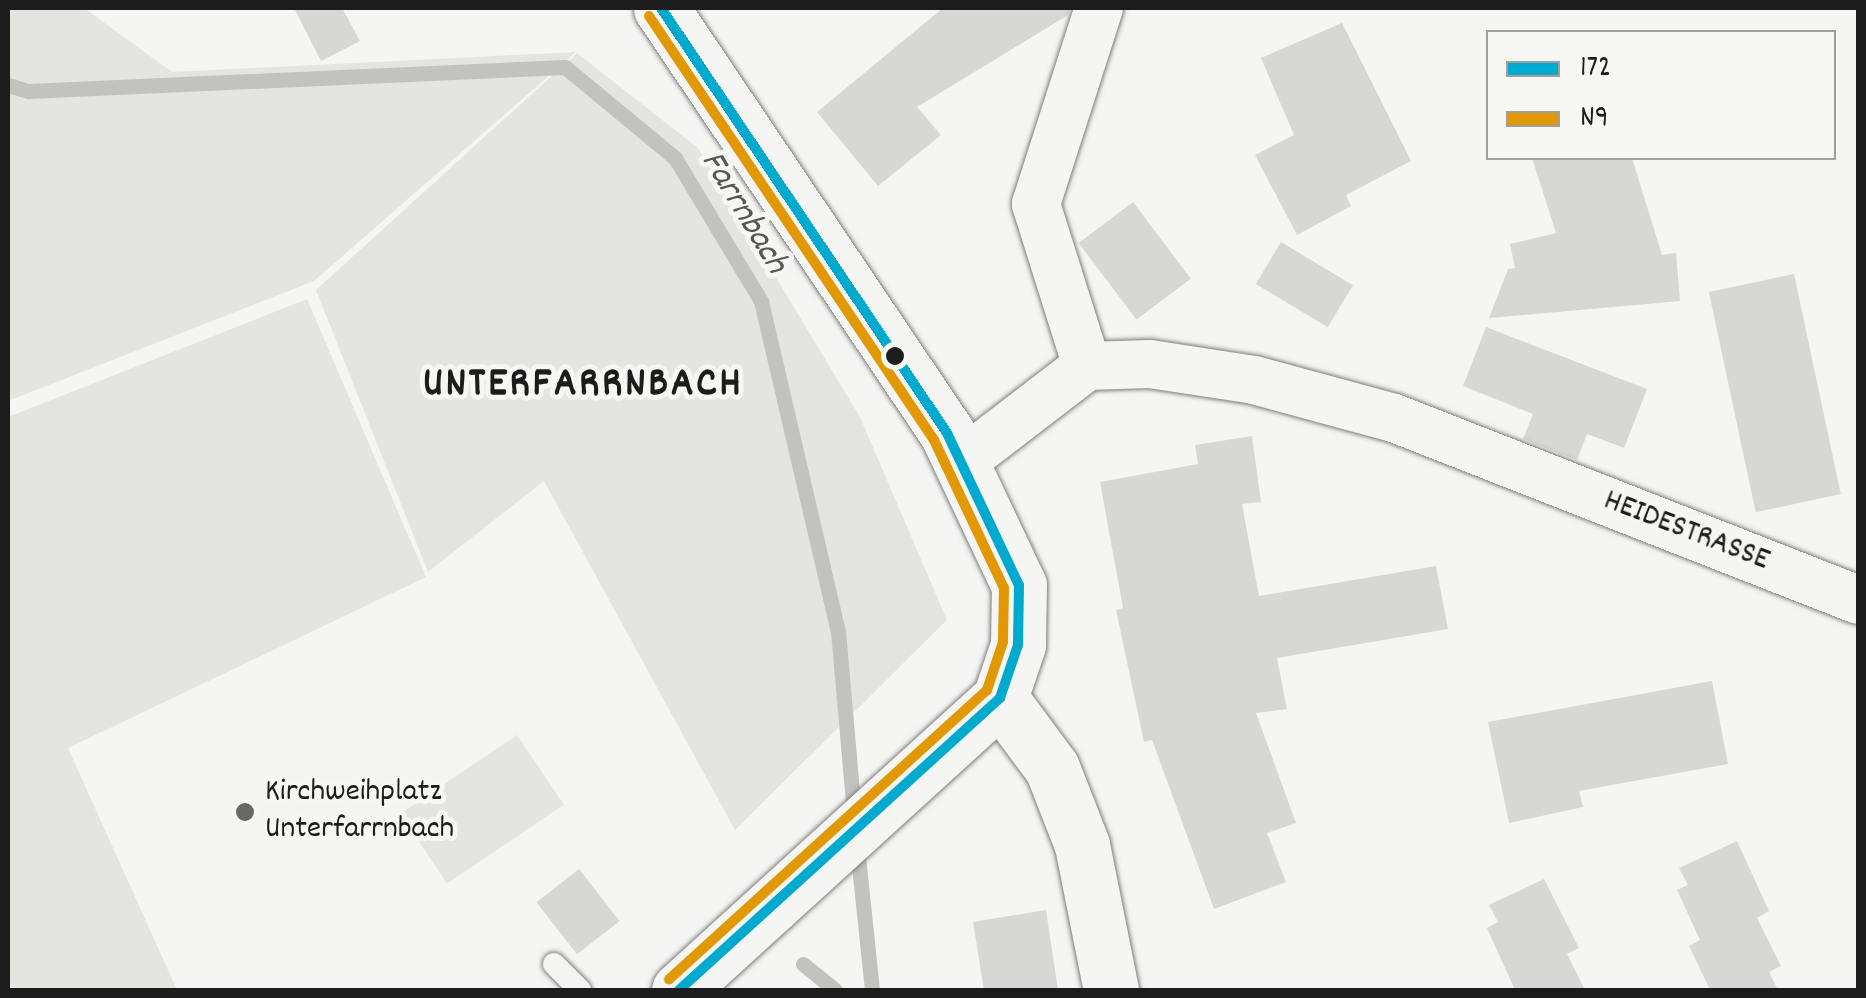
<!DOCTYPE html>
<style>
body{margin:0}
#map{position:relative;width:1866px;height:998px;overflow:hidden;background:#f5f5f3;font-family:Dekko,sans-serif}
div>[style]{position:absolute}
.green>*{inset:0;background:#e4e4e1;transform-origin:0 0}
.stream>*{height:15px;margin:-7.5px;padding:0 7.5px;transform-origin:7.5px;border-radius:7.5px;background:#c2c2bf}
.building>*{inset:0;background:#d7d7d6;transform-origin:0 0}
.roads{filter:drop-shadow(0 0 2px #7e7e7d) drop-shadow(0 0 2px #7e7e7d)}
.lane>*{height:22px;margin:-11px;padding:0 11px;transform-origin:11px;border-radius:11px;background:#f5f5f3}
.street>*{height:48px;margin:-24px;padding:0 24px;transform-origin:24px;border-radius:24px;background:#f5f5f3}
.secondary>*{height:55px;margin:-27.5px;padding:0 27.5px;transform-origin:27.5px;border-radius:27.5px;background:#f5f5f3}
.bus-1>*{height:10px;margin:-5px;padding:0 5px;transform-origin:5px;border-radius:5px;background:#00a9ce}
.bus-2>*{height:10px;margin:-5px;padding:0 5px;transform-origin:5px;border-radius:5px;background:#e19803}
.dots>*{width:28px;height:28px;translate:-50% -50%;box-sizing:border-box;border:5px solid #f6f6f2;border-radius:50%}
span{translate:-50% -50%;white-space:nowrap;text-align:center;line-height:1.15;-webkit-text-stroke:10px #f6f6f2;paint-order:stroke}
.street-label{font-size:32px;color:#1c1c1c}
.poi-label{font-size:32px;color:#1c1c1c}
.left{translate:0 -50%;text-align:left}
.water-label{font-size:35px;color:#565654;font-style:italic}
.district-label{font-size:42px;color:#1c1c1c;font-weight:700;letter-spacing:2.5px}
.frame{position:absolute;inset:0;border:10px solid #1c1c1c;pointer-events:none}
.legend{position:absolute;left:1486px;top:30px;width:350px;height:130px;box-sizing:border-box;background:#f6f6f2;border:2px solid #9f9f9c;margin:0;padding:12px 18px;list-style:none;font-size:30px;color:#1c1c1c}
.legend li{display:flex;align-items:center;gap:20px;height:50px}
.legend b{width:50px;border:2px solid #9f9f9c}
</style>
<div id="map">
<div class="green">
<i style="clip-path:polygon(8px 8px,84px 8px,172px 72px,576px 52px,314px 281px,8px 401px)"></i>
<i style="clip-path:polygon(577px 53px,698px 148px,860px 417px,947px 620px,735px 830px,544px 481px,428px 572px,316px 290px)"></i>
<i style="clip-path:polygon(307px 299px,426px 577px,68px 748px,177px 990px,8px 990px,8px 417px)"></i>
<i style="left:517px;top:735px;width:84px;height:141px;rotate:56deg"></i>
</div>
<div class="stream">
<i style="left:8px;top:85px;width:21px;rotate:17deg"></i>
<i style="left:28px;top:91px;width:538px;rotate:-2.56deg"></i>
<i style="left:565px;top:67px;width:143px;rotate:39.6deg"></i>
<i style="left:675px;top:158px;width:167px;rotate:59deg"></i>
<i style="left:761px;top:301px;width:339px;rotate:76.9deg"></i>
<i style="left:838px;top:631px;width:184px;rotate:85deg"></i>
<i style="left:857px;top:847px;width:144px;rotate:84deg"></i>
<i style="left:803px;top:964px;width:41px;rotate:39.1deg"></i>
</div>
<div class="building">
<i style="clip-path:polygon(294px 8px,342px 8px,360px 41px,321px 61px)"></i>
<i style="clip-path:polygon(943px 8px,1070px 8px,1068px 15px,917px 107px,941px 135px,878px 186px,817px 112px)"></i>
<i style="clip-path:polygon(1342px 23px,1411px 161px,1346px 195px,1351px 206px,1297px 235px,1255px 155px,1294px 135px,1261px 58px)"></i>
<i style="clip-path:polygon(1532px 158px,1632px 158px,1662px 255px,1676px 253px,1680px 301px,1489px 318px,1508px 269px,1515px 268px,1510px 244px,1556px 233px)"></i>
<i style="left:1133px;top:202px;width:96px;height:68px;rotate:53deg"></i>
<i style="left:1281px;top:242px;width:84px;height:49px;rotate:31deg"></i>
<i style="left:1794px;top:274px;width:225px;height:87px;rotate:78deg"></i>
<i style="clip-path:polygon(1486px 327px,1647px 389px,1624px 448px,1587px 434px,1577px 460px,1523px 439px,1533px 414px,1463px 386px)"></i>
<i style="clip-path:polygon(1252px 436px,1261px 502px,1242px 504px,1259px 596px,1436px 566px,1448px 629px,1277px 658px,1287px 709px,1256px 713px,1296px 823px,1267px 833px,1286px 882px,1214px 909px,1152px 740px,1144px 742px,1116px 610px,1123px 608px,1100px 482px,1198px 464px,1195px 445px)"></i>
<i style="clip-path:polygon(1712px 681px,1728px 764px,1579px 791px,1583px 807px,1509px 823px,1488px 722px)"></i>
<i style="clip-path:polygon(1737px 841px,1769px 911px,1757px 918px,1781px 966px,1769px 972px,1778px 990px,1710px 990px,1689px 946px,1700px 940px,1677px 890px,1688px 885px,1679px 868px)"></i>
<i style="left:579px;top:869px;width:66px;height:54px;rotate:52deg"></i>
<i style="clip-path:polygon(1544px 879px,1579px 948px,1567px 954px,1585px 990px,1515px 990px,1487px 928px,1498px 922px,1489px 905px)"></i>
<i style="clip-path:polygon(1046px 910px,1058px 990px,984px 990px,973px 922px)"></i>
</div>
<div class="roads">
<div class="lane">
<i style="left:554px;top:964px;width:37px;rotate:45deg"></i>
</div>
<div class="street">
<i style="left:1087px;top:366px;width:170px;rotate:-107.5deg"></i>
<i style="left:1036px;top:204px;width:206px;rotate:-72.2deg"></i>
<i style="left:962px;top:462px;width:158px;rotate:-37.5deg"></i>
<i style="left:1087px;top:366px;width:63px;rotate:-1.8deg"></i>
<i style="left:1150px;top:364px;width:105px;rotate:8.7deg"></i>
<i style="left:1254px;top:380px;width:145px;rotate:15.2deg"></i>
<i style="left:1394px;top:418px;width:498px;rotate:21.4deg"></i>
</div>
<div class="secondary">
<i style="left:661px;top:8px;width:512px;rotate:56.06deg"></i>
<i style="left:947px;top:433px;width:168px;rotate:64.7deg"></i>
<i style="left:1019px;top:585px;width:60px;rotate:91deg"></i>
<i style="left:1018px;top:645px;width:56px;rotate:108.8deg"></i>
<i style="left:1000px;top:698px;width:434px;rotate:137.7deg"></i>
<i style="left:1000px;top:698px;width:87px;rotate:53.4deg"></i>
<i style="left:1052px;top:768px;width:83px;rotate:68.7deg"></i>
<i style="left:1082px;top:845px;width:148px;rotate:78.7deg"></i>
</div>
</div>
<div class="bus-1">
<i style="left:661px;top:8px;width:512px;rotate:56.06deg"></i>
<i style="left:947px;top:433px;width:168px;rotate:64.7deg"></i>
<i style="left:1019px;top:585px;width:60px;rotate:91deg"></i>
<i style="left:1018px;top:645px;width:56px;rotate:108.8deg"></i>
<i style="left:1000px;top:698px;width:434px;rotate:137.7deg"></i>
</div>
<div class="bus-2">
<i style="left:649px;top:16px;width:511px;rotate:56.09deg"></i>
<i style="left:934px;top:440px;width:164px;rotate:64.7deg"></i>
<i style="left:1004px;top:588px;width:54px;rotate:91.1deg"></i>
<i style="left:1003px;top:642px;width:51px;rotate:108.4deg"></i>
<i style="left:987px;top:690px;width:430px;rotate:137.7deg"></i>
</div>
<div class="dots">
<i style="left:895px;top:356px;background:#1c1c1c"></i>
<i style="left:245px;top:812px;background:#686867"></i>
</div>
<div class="street-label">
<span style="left:1686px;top:532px;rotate:21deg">HEIDESTRASSE</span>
</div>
<div class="poi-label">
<span class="left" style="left:265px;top:812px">Kirchweihplatz<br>Unterfarrnbach</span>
</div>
<div class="water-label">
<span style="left:743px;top:213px;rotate:59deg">Farrnbach</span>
</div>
<div class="district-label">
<span style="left:583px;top:386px">UNTERFARRNBACH</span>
</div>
<div class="frame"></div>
<ul class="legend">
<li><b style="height:12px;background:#00a9ce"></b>172</li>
<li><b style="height:12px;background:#e19803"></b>N9</li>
</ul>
</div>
